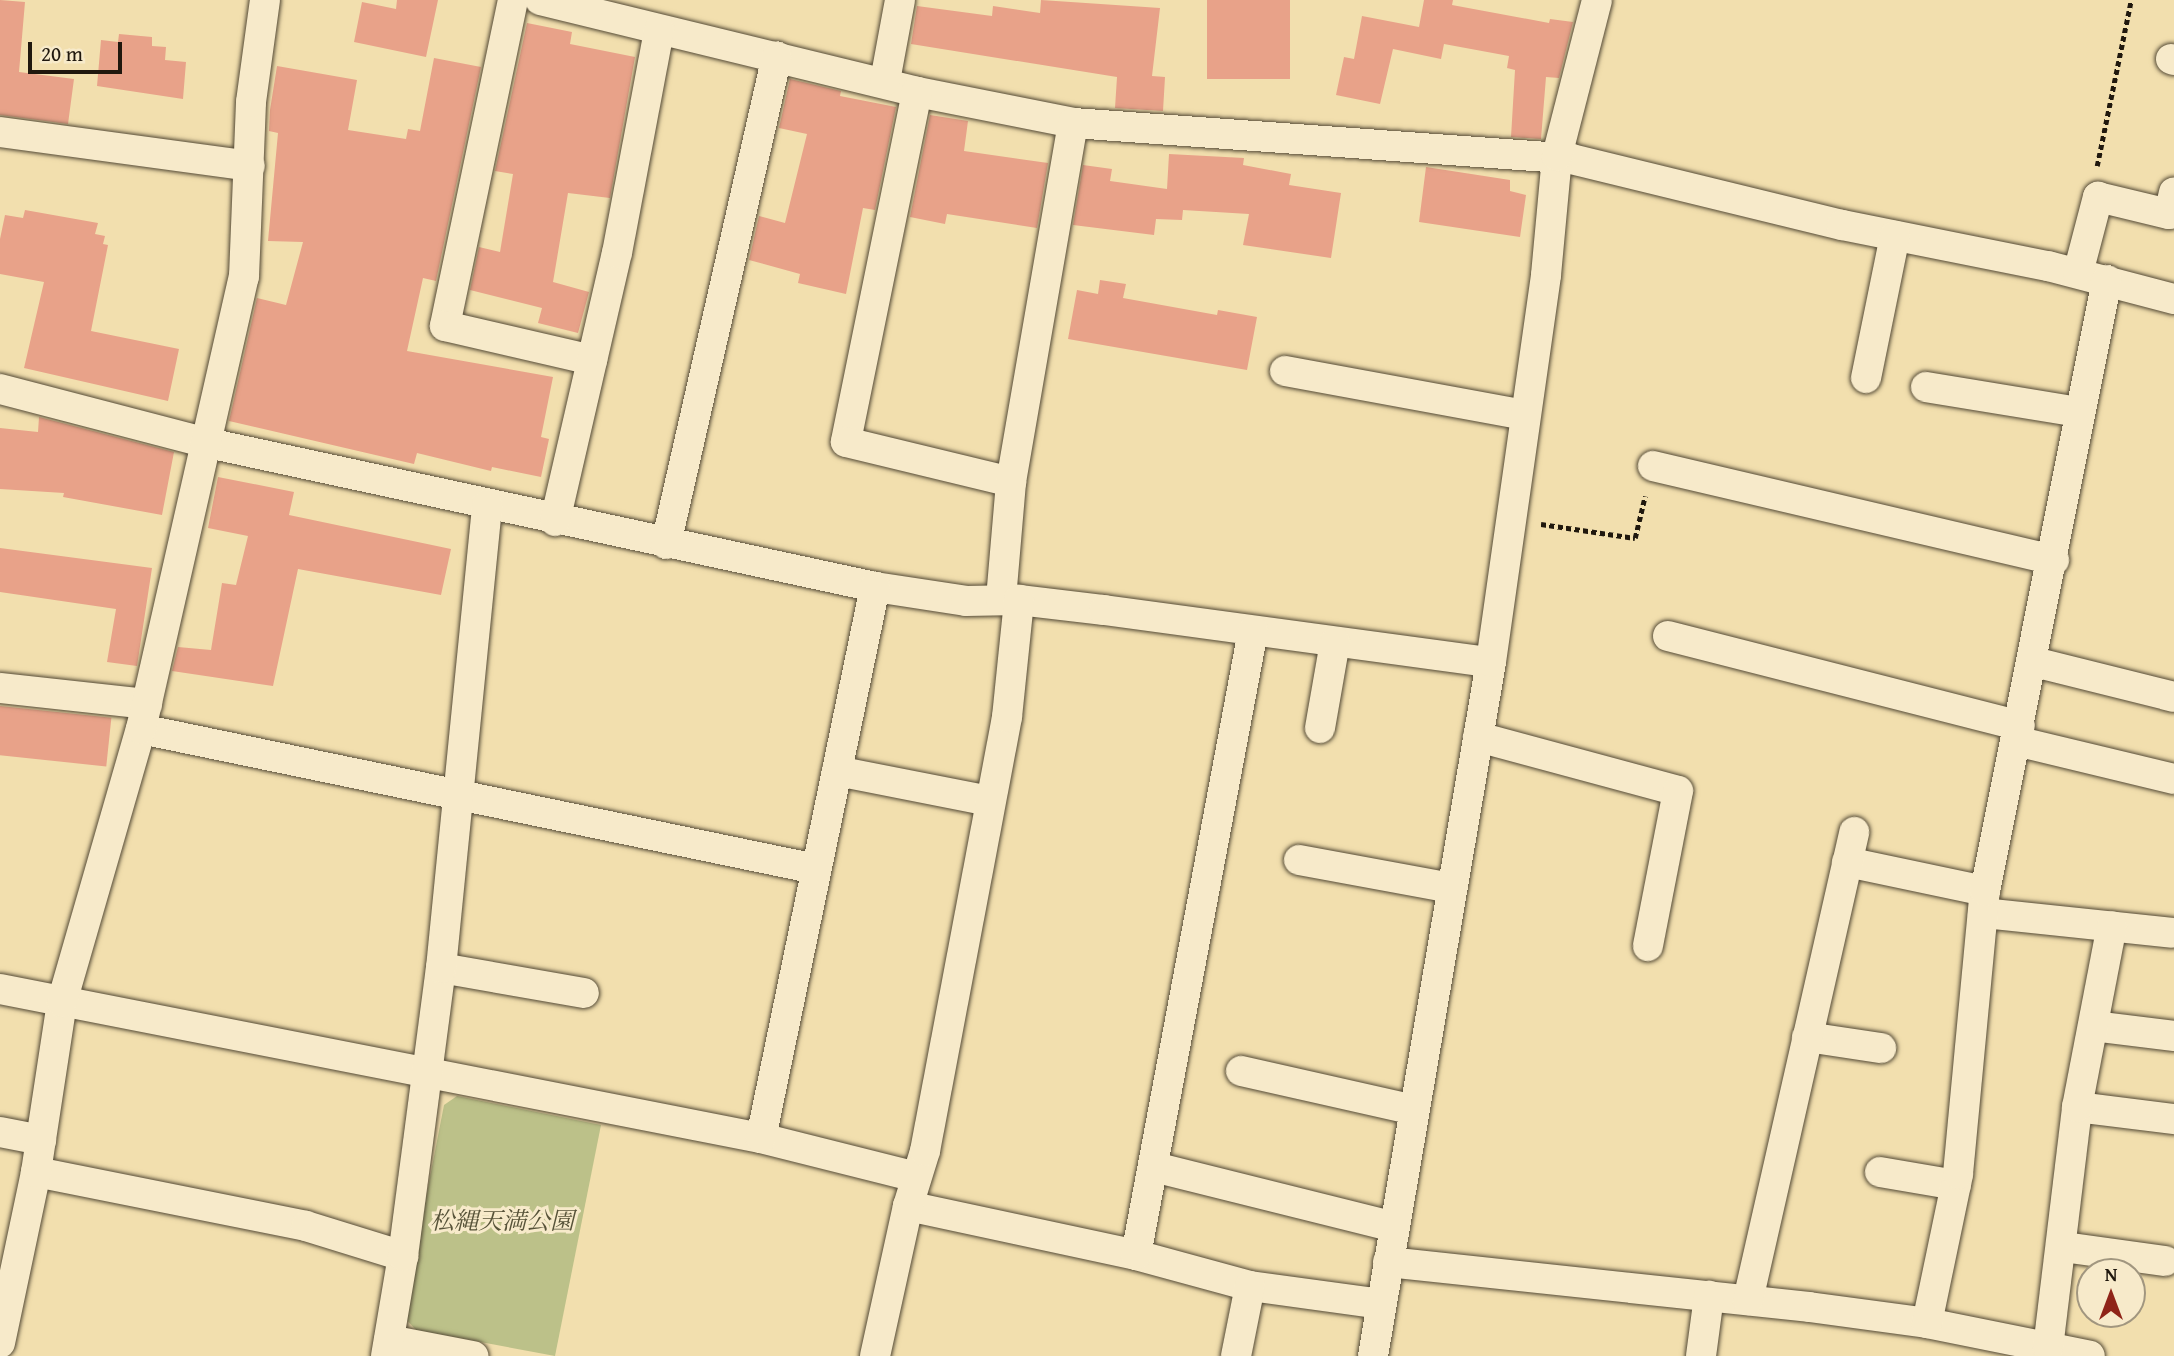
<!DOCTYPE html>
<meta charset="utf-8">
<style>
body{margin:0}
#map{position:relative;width:2174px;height:1356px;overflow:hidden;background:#f2dfae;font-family:"Gentium Book Plus","Noto Serif JP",serif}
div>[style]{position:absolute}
.green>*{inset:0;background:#bcc189}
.building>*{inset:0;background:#e8a289;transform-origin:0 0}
.path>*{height:4.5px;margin-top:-2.25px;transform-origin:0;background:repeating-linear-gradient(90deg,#20180e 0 5px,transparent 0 8.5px)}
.roads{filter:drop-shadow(0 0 2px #544a36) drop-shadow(0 0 2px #544a36)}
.minor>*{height:30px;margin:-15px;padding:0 15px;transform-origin:15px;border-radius:15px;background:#f7eaca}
span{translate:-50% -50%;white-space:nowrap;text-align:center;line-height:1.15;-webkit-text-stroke:6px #f7eaca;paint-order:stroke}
.park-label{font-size:24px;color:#575339;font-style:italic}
.north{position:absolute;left:2076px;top:1258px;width:70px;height:70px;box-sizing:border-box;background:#f7eaca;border:2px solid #a1967f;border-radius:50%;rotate:0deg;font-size:19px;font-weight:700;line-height:28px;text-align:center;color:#20180e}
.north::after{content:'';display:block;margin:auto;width:24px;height:32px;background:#8f2418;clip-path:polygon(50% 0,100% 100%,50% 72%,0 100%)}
.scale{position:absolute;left:28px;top:42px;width:94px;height:32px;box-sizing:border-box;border:4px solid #20180e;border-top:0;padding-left:9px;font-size:21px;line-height:24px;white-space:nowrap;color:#20180e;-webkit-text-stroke:5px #f7eaca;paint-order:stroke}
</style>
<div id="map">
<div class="green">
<i style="clip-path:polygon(457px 1096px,601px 1125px,555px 1356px,416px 1330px,403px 1316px,444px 1105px)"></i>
</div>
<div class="building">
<i style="clip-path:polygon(0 0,25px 2px,19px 72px,74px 79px,68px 124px,0 115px)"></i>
<i style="clip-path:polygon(397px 0,438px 0,426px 57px,354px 42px,362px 2px,396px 9px)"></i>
<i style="clip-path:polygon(1041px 0,1160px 8px,1152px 76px,1165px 77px,1163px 111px,1115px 108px,1117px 77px,911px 44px,917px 6px,992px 16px,993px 6px,1040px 13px)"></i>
<i style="left:1207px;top:0;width:83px;height:79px"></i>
<i style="clip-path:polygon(1424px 0,1453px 0,1452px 5px,1549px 23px,1550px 19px,1573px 22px,1559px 78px,1546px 77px,1541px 139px,1511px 137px,1515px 70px,1507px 68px,1509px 56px,1444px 44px,1441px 59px,1393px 49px,1380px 104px,1336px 95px,1344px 57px,1354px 59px,1362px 16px,1419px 27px)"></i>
<i style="clip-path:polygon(527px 23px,572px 32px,570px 44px,635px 57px,610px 198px,568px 193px,553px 282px,589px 292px,578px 333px,538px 323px,542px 308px,470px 290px,479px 247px,500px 252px,513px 174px,495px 171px)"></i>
<i style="clip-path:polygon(119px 34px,152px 37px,152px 46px,166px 47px,165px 60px,186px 62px,183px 99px,97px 86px,101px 40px,118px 42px)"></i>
<i style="clip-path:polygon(434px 58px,481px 67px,436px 281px,423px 278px,407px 351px,553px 377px,541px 437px,549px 439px,541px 477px,492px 467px,491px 471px,417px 453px,414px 464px,229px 421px,257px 298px,286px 305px,303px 242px,268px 241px,278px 133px,269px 131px,270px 110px,277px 66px,357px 80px,348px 130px,406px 139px,408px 129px,420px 131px)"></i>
<i style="clip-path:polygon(790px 79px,841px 91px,840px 96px,896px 107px,875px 210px,863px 208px,846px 294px,798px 283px,800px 274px,749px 260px,759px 216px,785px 223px,807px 134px,779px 128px)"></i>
<i style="clip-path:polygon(930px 115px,968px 121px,964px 151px,1048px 163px,1037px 228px,947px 214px,945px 224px,910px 217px)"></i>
<i style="clip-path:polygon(1169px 154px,1244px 158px,1243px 165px,1291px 174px,1289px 185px,1341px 193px,1331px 258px,1243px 245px,1249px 214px,1183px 210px,1182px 220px,1156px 219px,1154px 235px,1073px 225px,1083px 165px,1112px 169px,1110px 181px,1167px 189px)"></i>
<i style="clip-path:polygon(1426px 167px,1510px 180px,1510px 191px,1526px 195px,1520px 237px,1419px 222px)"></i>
<i style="clip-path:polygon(25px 210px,98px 223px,95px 234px,105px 236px,103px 244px,108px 245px,91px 331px,179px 349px,168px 401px,24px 368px,44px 282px,0 274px,0 239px,5px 215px,23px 218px)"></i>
<i style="clip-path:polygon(1100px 280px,1126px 284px,1123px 298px,1217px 315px,1218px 310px,1257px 317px,1247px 370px,1068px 339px,1077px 290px,1098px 294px)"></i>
<i style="clip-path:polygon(39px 417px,174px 452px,162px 515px,63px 497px,64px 493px,0 489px,0 428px,38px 432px)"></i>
<i style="clip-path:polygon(218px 477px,294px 492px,289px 515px,451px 549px,441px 595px,298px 569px,273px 686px,172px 671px,178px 647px,211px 650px,222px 583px,236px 585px,248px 536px,208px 528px)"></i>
<i style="clip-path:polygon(0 548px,152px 568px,137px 666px,107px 662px,116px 609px,0 592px)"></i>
<i style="left:0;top:706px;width:112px;height:49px;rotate:6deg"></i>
</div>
<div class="path">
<i style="left:2097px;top:166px;width:169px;rotate:-78.4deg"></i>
<i style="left:1541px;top:524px;width:95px;rotate:8.5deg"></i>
<i style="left:1635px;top:538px;width:43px;rotate:-76.6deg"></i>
</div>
<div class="roads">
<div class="minor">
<i style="left:513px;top:0;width:333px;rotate:101.8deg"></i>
<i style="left:445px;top:326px;width:151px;rotate:13deg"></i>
<i style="left:540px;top:0;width:388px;rotate:13.7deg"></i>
<i style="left:917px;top:92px;width:159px;rotate:11.2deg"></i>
<i style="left:1073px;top:123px;width:499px;rotate:4.1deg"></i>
<i style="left:1571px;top:159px;width:279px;rotate:13.7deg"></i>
<i style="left:1842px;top:225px;width:210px;rotate:11.3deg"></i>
<i style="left:2048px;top:266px;width:130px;rotate:14.7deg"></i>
<i style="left:2171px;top:59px;width:3px;rotate:18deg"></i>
<i style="left:885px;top:81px;width:82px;rotate:-79.5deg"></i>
<i style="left:917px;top:92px;width:357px;rotate:101.5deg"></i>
<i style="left:846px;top:442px;width:170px;rotate:13.6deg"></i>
<i style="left:0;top:132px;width:252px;rotate:7.7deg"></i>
<i style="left:2078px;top:273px;width:79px;rotate:-75.3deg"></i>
<i style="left:2098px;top:197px;width:73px;rotate:13.5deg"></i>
<i style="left:2169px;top:214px;width:22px;rotate:-77deg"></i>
<i style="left:1285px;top:371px;width:244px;rotate:10.4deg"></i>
<i style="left:1866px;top:378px;width:145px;rotate:-78.5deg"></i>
<i style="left:1926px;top:387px;width:155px;rotate:9.3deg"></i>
<i style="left:0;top:389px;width:215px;rotate:14.6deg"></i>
<i style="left:208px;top:443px;width:682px;rotate:12.18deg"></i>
<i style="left:875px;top:587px;width:92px;rotate:8.7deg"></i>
<i style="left:966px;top:601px;width:53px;rotate:-1.1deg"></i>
<i style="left:1019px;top:600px;width:86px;rotate:6.7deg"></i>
<i style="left:1104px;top:610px;width:390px;rotate:7.7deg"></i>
<i style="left:1653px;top:466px;width:412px;rotate:13.2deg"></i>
<i style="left:555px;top:521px;width:275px;rotate:-77deg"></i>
<i style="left:617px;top:253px;width:227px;rotate:-79.3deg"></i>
<i style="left:666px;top:544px;width:500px;rotate:-77.19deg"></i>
<i style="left:1001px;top:599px;width:117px;rotate:-85.1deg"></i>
<i style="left:1011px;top:482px;width:364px;rotate:-80.2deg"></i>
<i style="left:1668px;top:636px;width:363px;rotate:14.3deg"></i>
<i style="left:2034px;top:662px;width:144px;rotate:14deg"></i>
<i style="left:0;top:688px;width:148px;rotate:6.2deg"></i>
<i style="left:1320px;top:728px;width:87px;rotate:-80.1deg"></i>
<i style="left:141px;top:729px;width:689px;rotate:11.72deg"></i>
<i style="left:1478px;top:737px;width:207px;rotate:15.1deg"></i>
<i style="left:1678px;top:791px;width:158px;rotate:101deg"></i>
<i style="left:2016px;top:741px;width:163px;rotate:13.5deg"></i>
<i style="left:837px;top:771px;width:156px;rotate:11.1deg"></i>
<i style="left:1299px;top:860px;width:155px;rotate:10.4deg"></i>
<i style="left:1847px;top:862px;width:141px;rotate:11.9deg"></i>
<i style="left:1983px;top:913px;width:190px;rotate:6deg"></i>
<i style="left:441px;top:968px;width:145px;rotate:9.9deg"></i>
<i style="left:0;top:989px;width:775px;rotate:11.08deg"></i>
<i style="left:761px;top:1138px;width:160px;rotate:14.1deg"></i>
<i style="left:2093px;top:1026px;width:82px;rotate:7deg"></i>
<i style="left:1807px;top:1037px;width:75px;rotate:8.5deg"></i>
<i style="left:1241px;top:1071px;width:177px;rotate:12.7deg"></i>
<i style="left:2077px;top:1107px;width:98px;rotate:7.1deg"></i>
<i style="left:0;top:1132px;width:42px;rotate:11deg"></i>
<i style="left:761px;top:1138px;width:563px;rotate:-78.31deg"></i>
<i style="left:1154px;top:1167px;width:247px;rotate:14deg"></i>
<i style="left:36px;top:1172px;width:275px;rotate:11.3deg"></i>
<i style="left:306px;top:1226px;width:102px;rotate:17.2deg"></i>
<i style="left:1880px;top:1172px;width:77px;rotate:9.7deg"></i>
<i style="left:908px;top:1206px;width:233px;rotate:12.1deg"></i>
<i style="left:1136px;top:1255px;width:118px;rotate:15.2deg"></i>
<i style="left:1250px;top:1286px;width:132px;rotate:7.8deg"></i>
<i style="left:2063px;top:1247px;width:103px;rotate:7.8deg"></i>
<i style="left:1136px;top:1255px;width:635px;rotate:-79.38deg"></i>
<i style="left:1388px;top:1262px;width:423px;rotate:6.1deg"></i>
<i style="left:1809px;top:1307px;width:119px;rotate:7.7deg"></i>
<i style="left:1927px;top:1323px;width:166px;rotate:11.4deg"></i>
<i style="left:1748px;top:1300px;width:480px;rotate:-77.2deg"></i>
<i style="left:1927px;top:1323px;width:152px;rotate:-78.2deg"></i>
<i style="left:1958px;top:1174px;width:284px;rotate:-84.6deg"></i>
<i style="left:1985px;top:891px;width:623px;rotate:-78.71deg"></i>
<i style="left:389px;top:1340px;width:86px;rotate:10.8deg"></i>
<i style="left:0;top:1343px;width:175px;rotate:-78.1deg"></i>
<i style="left:36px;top:1172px;width:172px;rotate:-81.3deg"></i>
<i style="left:62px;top:1002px;width:284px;rotate:-73.9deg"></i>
<i style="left:141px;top:729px;width:464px;rotate:-77.2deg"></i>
<i style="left:244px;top:277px;width:175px;rotate:-87.7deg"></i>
<i style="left:251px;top:102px;width:103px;rotate:-82.2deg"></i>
<i style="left:2048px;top:1348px;width:243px;rotate:-83.1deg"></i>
<i style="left:2077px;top:1107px;width:184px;rotate:-79.1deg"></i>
<i style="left:386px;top:1356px;width:101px;rotate:-80.4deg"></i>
<i style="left:403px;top:1256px;width:290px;rotate:-82.5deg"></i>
<i style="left:441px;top:968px;width:466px;rotate:-84.3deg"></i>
<i style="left:875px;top:1356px;width:154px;rotate:-77.6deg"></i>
<i style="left:908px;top:1206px;width:58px;rotate:-72.8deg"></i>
<i style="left:925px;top:1151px;width:442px;rotate:-79.3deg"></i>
<i style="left:1007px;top:717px;width:118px;rotate:-84.1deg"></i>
<i style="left:1236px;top:1356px;width:71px;rotate:-78.7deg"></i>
<i style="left:1373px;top:1356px;width:704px;rotate:-80.35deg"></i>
<i style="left:1491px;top:662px;width:391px;rotate:-81.9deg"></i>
<i style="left:1546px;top:275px;width:120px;rotate:-84.7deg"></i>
<i style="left:1557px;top:156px;width:161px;rotate:-75.6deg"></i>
<i style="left:1701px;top:1356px;width:61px;rotate:-82.4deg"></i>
</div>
</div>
<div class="park-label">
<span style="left:502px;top:1221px">松縄天満公園</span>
</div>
<div class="north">N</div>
<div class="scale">20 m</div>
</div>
